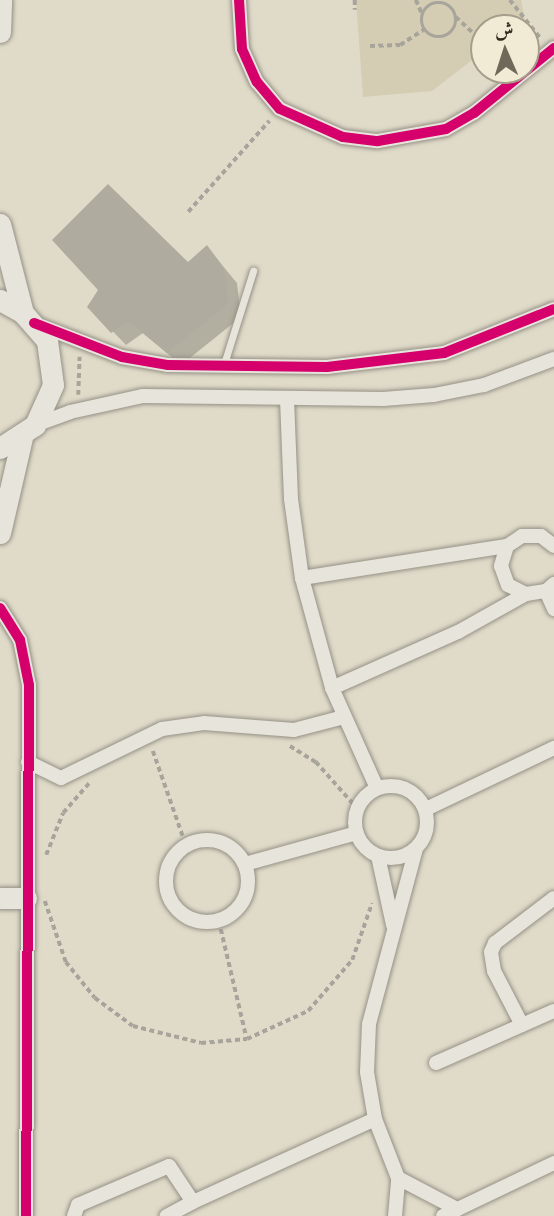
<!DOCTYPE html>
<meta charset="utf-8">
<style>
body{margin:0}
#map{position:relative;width:554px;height:1216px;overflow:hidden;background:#e0dbc9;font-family:"IM FELL French Canon",Amiri,serif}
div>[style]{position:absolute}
.green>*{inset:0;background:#d4cdb4}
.shadow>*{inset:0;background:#0003}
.building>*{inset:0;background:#afab9f}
.path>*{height:3.5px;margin-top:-1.75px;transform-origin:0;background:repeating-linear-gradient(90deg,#a7a49b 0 5px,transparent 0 8.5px)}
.path>.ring{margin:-1.75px;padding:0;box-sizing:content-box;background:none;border:3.5px solid #a7a49b;border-radius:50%}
.roads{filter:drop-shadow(0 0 2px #959186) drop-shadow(0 0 2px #959186)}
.lane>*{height:7px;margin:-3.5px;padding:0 3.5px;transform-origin:3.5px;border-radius:3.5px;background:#e7e4db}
.street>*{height:14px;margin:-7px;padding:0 7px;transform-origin:7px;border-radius:7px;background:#e7e4db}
.street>.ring{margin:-7px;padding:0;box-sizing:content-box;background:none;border:14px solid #e7e4db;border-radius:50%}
.secondary>*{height:21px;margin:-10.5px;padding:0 10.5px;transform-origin:10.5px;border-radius:10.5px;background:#e7e4db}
.cycleway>*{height:10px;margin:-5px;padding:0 5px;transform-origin:5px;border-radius:5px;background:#d6006c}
span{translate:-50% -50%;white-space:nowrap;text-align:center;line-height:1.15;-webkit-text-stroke:5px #f1ebd5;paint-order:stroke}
.north{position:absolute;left:470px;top:14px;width:70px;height:70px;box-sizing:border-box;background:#f1ebd5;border:2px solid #a59e8b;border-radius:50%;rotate:357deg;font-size:19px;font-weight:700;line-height:28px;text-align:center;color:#332a1d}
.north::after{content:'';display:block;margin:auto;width:24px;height:32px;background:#706859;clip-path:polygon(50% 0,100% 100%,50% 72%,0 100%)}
</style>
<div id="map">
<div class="green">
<i style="clip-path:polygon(356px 0,521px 0,525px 20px,515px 28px,484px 28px,484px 51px,432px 91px,363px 97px)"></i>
</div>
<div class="shadow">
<i style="clip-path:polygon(207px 247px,237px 283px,241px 317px,181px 365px,143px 333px,126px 345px,89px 307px,188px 265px)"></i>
</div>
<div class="building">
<i style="clip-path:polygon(108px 184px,188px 262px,207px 245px,224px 268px,229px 303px,167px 353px,128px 321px,111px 333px,87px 307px,98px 290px,52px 240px)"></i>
</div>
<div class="path">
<i style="left:355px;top:0;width:10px;rotate:90deg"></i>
<i style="left:416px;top:0;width:17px;rotate:66deg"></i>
<i style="left:510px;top:0;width:50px;rotate:51.5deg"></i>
<i class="ring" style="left:422px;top:3px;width:30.5px;height:30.5px"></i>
<i style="left:456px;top:17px;width:34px;rotate:43deg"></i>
<i style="left:370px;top:46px;width:30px;rotate:-2deg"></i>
<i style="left:400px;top:45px;width:30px;rotate:-33deg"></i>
<i style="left:188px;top:212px;width:122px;rotate:-48.3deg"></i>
<i style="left:78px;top:395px;width:38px;rotate:-88deg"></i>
<i style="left:290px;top:746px;width:31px;rotate:32deg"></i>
<i style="left:316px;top:762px;width:62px;rotate:48.3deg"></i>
<i style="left:153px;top:751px;width:100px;rotate:70.7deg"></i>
<i style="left:46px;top:855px;width:45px;rotate:-68deg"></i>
<i style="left:63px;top:813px;width:41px;rotate:-48.9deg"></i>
<i style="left:45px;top:901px;width:65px;rotate:71deg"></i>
<i style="left:66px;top:962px;width:46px;rotate:51.1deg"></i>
<i style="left:95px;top:998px;width:47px;rotate:36.4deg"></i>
<i style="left:133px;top:1026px;width:70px;rotate:14deg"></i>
<i style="left:201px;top:1043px;width:46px;rotate:-5deg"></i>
<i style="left:247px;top:1039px;width:67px;rotate:-24.7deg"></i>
<i style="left:308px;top:1011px;width:67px;rotate:-49.2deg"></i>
<i style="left:352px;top:960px;width:60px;rotate:-70.7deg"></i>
<i style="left:219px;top:921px;width:121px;rotate:76.7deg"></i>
</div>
<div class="roads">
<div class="lane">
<i style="left:223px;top:367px;width:101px;rotate:-72.6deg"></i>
</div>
<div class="street">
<i style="left:239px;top:0;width:49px;rotate:86.5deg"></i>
<i style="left:242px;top:49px;width:36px;rotate:66deg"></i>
<i style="left:257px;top:82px;width:35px;rotate:50deg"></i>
<i style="left:280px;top:109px;width:69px;rotate:24deg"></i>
<i style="left:343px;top:137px;width:35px;rotate:7deg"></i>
<i style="left:378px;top:141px;width:69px;rotate:-10deg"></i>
<i style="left:446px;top:129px;width:32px;rotate:-30deg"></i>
<i style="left:474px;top:113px;width:103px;rotate:-39.1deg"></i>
<i style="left:36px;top:324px;width:92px;rotate:21deg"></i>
<i style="left:122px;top:357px;width:47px;rotate:9.9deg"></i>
<i style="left:168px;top:365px;width:159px;rotate:0.7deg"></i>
<i style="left:327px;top:367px;width:118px;rotate:-6.8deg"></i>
<i style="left:444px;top:353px;width:118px;rotate:-21.8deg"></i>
<i style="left:287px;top:399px;width:100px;rotate:87.7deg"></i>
<i style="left:291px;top:499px;width:80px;rotate:82.1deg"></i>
<i style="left:302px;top:578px;width:114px;rotate:74.7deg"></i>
<i style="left:332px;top:688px;width:110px;rotate:65.8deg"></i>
<i style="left:35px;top:425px;width:37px;rotate:-20deg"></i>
<i style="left:70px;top:412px;width:75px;rotate:-12.4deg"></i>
<i style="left:143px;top:396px;width:240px;rotate:0.7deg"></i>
<i style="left:383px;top:399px;width:51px;rotate:-4.5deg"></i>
<i style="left:434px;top:395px;width:51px;rotate:-11.3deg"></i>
<i style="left:484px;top:385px;width:75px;rotate:-20.4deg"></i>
<i style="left:554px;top:546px;width:16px;rotate:-142deg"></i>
<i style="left:541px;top:536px;width:19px;rotate:180deg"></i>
<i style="left:522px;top:536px;width:18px;rotate:146deg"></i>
<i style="left:507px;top:546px;width:21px;rotate:107deg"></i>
<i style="left:501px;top:566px;width:20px;rotate:70deg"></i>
<i style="left:508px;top:585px;width:20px;rotate:27deg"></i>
<i style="left:526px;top:594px;width:20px;rotate:-9deg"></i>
<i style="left:546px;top:591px;width:11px;rotate:-41deg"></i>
<i style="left:302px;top:578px;width:207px;rotate:-8.9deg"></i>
<i style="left:546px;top:591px;width:20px;rotate:66deg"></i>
<i style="left:0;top:608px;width:38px;rotate:58deg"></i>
<i style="left:20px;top:640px;width:46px;rotate:78.7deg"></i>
<i style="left:29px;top:685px;width:531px;rotate:90.32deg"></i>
<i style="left:332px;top:688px;width:138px;rotate:-24deg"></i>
<i style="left:458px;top:632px;width:78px;rotate:-29.2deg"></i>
<i style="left:28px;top:762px;width:37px;rotate:26deg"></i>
<i style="left:61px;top:778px;width:112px;rotate:-25.9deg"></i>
<i style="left:162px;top:729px;width:42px;rotate:-8.1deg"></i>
<i style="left:204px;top:723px;width:90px;rotate:4.4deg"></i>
<i style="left:294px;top:730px;width:52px;rotate:-14.6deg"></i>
<i class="ring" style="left:355px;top:786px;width:58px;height:58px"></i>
<i style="left:426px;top:809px;width:142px;rotate:-25.5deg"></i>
<i class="ring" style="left:166px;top:840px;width:68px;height:68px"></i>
<i style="left:378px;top:856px;width:71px;rotate:77.7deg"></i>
<i style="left:245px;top:864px;width:116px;rotate:-15.5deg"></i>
<i style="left:522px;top:1025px;width:61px;rotate:-117.4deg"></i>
<i style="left:494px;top:971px;width:19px;rotate:-99deg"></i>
<i style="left:491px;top:952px;width:10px;rotate:-66deg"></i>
<i style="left:495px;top:943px;width:74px;rotate:-37.3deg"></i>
<i style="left:436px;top:1063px;width:129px;rotate:-23.8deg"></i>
<i style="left:398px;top:1178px;width:67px;rotate:27.7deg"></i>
<i style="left:193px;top:1202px;width:200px;rotate:-24.5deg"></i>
<i style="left:74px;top:1216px;width:12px;rotate:-70deg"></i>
<i style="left:78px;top:1205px;width:99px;rotate:-23.2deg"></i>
<i style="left:169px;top:1166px;width:43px;rotate:56.3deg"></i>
<i style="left:193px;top:1202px;width:30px;rotate:152deg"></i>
<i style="left:395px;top:1216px;width:38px;rotate:-85deg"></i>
<i style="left:398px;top:1178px;width:63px;rotate:-111.3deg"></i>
<i style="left:375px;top:1119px;width:48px;rotate:-99.7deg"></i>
<i style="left:367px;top:1072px;width:48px;rotate:-87.6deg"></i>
<i style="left:369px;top:1024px;width:181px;rotate:-75deg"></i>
<i style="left:443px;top:1216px;width:123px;rotate:-25.5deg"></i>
</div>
<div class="secondary">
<i style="left:0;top:32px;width:32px;rotate:-88deg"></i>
<i style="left:0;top:224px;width:92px;rotate:75.5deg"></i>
<i style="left:0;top:300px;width:26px;rotate:29deg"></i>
<i style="left:23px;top:313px;width:37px;rotate:49deg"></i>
<i style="left:47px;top:341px;width:44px;rotate:82.2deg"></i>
<i style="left:53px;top:385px;width:44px;rotate:114.2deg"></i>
<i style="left:35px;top:425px;width:42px;rotate:146.7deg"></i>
<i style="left:0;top:533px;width:98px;rotate:-77deg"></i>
<i style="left:0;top:898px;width:26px"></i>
</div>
</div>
<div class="cycleway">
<i style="left:239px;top:0;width:49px;rotate:86.5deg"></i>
<i style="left:242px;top:49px;width:36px;rotate:66deg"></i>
<i style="left:257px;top:82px;width:35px;rotate:50deg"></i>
<i style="left:280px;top:109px;width:69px;rotate:24deg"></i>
<i style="left:343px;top:137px;width:35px;rotate:7deg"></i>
<i style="left:378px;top:141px;width:69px;rotate:-10deg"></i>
<i style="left:446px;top:129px;width:32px;rotate:-30deg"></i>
<i style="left:474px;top:113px;width:103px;rotate:-39.1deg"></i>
<i style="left:34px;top:323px;width:94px;rotate:21.1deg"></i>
<i style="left:122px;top:357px;width:47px;rotate:9.9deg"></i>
<i style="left:168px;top:365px;width:159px;rotate:0.7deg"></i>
<i style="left:327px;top:367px;width:118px;rotate:-6.8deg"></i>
<i style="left:444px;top:353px;width:118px;rotate:-21.8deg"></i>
<i style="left:0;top:608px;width:38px;rotate:58deg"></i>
<i style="left:20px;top:640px;width:46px;rotate:78.7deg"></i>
<i style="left:29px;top:685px;width:531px;rotate:90.32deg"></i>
</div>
<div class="north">ش</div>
</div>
